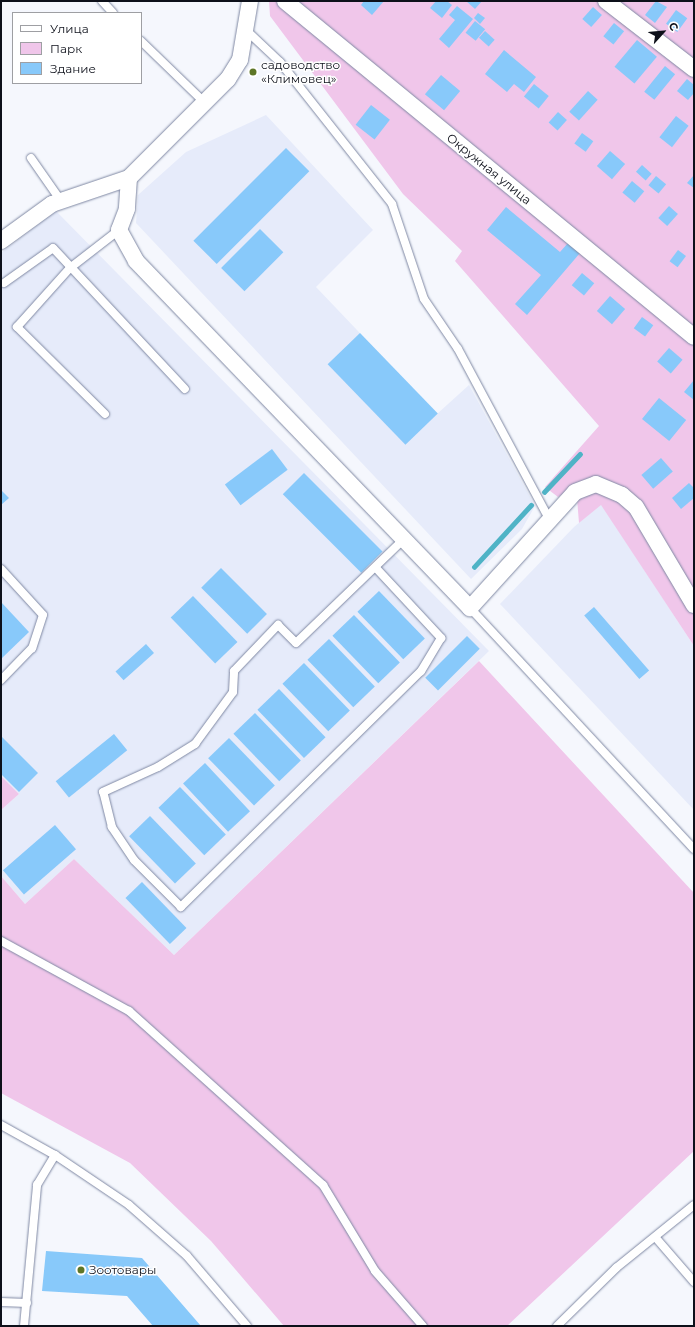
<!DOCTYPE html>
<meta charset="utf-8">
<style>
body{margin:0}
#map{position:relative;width:695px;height:1327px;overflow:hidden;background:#f5f7fd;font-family:Montserrat,sans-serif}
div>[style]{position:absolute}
.built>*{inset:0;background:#e6ebfa}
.green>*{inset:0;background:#f0c6ea}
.stream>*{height:4.5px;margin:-2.25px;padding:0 2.25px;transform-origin:2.25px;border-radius:2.25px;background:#4fb3c6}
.building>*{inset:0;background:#88c9fa;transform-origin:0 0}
.roads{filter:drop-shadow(0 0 1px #7f88a3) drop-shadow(0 0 1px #7f88a3)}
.service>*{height:8px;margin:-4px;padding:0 4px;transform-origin:4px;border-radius:4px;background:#fff}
.minor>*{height:16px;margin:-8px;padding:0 8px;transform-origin:8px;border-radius:8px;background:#fff}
.dots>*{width:11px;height:11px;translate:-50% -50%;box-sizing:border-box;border:2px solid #fff;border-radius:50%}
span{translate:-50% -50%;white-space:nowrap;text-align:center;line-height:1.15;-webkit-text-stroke:3px #fff;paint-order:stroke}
.poi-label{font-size:12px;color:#0d101a}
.left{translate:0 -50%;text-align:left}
.street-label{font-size:12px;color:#0d101a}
.frame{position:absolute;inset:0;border:2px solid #0d101a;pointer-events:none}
.legend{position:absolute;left:12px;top:12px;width:130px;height:72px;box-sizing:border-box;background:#fff;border:1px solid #9e9fa3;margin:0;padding:5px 7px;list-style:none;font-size:12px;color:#0d101a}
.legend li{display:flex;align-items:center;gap:8px;height:20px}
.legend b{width:20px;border:1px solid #9e9fa3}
.north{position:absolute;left:643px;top:12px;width:40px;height:40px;-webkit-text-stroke:3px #fff;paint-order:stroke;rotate:63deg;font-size:11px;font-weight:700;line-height:16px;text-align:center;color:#0d101a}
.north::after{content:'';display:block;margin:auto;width:14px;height:18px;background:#0d101a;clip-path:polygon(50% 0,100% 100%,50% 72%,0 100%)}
</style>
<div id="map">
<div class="built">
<i style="clip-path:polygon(266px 115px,373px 230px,316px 287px,437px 414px,469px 385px,535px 506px,522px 529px,471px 579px,136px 223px,138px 195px,186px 152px)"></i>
<i style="clip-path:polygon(56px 211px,489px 651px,174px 955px,74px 859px,25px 904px,1px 876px,1px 810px,19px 794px,1px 776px,1px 253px)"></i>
<i style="clip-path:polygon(601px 504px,694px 646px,694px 810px,500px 604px,574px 527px)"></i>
</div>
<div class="green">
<i style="clip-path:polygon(269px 1px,694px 1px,694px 646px,601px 505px,579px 523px,576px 486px,558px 497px,545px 487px,599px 426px,455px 261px,462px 251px,403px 194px,270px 16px)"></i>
<i style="clip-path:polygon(479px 661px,694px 893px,694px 1151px,507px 1326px,284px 1326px,211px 1241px,130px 1163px,1px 1093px,1px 876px,25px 904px,74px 859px,174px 955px)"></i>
<i style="clip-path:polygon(1px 776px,19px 794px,1px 810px)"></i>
</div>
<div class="stream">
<i style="left:544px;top:492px;width:52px;rotate:-46.5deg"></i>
<i style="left:474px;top:567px;width:84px;rotate:-47.4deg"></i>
</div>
<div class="building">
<i style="clip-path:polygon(364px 1px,384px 1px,372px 15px,361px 5px)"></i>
<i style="clip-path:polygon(436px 1px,447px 1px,452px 5px,442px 18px,430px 8px)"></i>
<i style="clip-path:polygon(466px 1px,482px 1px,475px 9px)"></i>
<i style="clip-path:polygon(656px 1px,667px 7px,655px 23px,645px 15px)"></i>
<i style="clip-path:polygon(457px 6px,473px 19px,449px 48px,439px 39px,455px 20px,449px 15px)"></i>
<i style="left:593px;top:7px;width:12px;height:16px;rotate:42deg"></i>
<i style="left:676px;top:10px;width:14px;height:17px;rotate:36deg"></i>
<i style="clip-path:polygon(478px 13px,485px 18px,480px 24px,474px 18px)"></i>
<i style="left:475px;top:21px;width:13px;height:15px;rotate:39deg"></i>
<i style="left:614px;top:23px;width:13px;height:17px;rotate:39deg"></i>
<i style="left:485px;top:31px;width:13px;height:9px;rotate:42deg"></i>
<i style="left:637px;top:40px;width:26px;height:35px;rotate:40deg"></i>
<i style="clip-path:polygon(504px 50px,536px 77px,524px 92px,514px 84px,507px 92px,485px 74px)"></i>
<i style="left:665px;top:66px;width:13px;height:33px;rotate:39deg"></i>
<i style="left:441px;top:75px;width:25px;height:25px;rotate:40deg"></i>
<i style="clip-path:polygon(687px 79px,694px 85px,694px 93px,688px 100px,677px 91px)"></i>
<i style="left:534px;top:84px;width:19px;height:16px;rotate:39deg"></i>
<i style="left:588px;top:91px;width:13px;height:28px;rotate:42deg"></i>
<i style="left:371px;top:105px;width:24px;height:25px;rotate:38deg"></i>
<i style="left:558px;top:112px;width:12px;height:14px;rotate:42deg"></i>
<i style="left:676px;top:116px;width:16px;height:27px;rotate:38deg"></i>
<i style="left:582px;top:133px;width:14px;height:13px;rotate:36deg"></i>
<i style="left:286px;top:148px;width:33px;height:131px;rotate:45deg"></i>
<i style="left:610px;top:151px;width:20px;height:20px;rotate:41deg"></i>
<i style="left:642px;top:165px;width:13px;height:9px;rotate:42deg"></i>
<i style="clip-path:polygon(694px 175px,694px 188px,687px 183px)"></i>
<i style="left:656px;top:176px;width:13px;height:12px;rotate:39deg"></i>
<i style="left:632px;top:181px;width:16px;height:15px;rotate:40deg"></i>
<i style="left:669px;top:206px;width:12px;height:16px;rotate:42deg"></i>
<i style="clip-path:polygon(506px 207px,560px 252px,568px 243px,580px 253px,527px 315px,515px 304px,541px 275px,487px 230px)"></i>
<i style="left:260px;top:229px;width:33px;height:55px;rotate:45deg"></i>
<i style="left:678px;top:250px;width:10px;height:14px;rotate:37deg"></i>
<i style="left:582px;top:273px;width:16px;height:16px;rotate:40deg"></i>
<i style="left:610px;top:296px;width:20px;height:20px;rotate:41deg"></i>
<i style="left:642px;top:317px;width:14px;height:14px;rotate:36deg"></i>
<i style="left:360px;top:333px;width:112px;height:45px;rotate:46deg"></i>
<i style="left:669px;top:348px;width:18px;height:18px;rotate:41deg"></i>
<i style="clip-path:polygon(694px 380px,694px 400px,684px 392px)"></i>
<i style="left:659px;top:398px;width:35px;height:27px;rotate:39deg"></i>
<i style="left:272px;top:449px;width:26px;height:59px;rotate:53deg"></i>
<i style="left:661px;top:458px;width:18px;height:26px;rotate:49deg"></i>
<i style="left:304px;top:473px;width:111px;height:30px;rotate:45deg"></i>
<i style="clip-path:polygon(689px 483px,694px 488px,694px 498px,681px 509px,672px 498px)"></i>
<i style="clip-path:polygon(1px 490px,9px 498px,1px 505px)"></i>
<i style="left:221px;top:568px;width:65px;height:28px;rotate:45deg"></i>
<i style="left:379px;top:591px;width:66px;height:30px;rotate:46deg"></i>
<i style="left:193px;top:596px;width:64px;height:31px;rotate:46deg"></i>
<i style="clip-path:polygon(1px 602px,29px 632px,1px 659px)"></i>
<i style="left:594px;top:607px;width:84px;height:13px;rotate:49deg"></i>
<i style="left:354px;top:615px;width:66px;height:30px;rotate:46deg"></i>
<i style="left:467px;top:636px;width:18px;height:59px;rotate:45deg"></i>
<i style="left:329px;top:639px;width:66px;height:30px;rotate:46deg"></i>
<i style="left:146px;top:644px;width:12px;height:41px;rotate:48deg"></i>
<i style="left:304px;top:663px;width:66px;height:30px;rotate:46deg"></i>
<i style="left:279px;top:689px;width:67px;height:30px;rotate:46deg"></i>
<i style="left:255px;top:713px;width:66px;height:30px;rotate:46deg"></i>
<i style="left:114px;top:734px;width:21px;height:75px;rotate:51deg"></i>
<i style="clip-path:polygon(1px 736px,38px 773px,19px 792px,1px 774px)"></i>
<i style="left:229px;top:738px;width:66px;height:29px;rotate:46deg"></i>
<i style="left:205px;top:763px;width:66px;height:30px;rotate:47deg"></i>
<i style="left:180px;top:787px;width:66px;height:30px;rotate:46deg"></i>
<i style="left:150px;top:816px;width:66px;height:29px;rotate:46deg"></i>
<i style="left:55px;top:825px;width:32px;height:69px;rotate:49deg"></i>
<i style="left:142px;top:882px;width:64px;height:23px;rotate:46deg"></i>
<i style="clip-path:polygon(46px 1251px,142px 1258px,201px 1326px,153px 1326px,127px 1296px,42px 1291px)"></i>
</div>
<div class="roads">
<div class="service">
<i style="left:102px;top:1px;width:16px;rotate:47deg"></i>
<i style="left:247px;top:31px;width:45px;rotate:43.2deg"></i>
<i style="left:280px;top:62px;width:181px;rotate:51.7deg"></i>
<i style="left:392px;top:204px;width:100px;rotate:71.4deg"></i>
<i style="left:424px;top:299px;width:60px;rotate:55.8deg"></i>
<i style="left:458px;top:349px;width:193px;rotate:61.8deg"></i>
<i style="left:141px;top:41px;width:89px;rotate:44.1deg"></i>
<i style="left:31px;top:158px;width:52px;rotate:55.1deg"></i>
<i style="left:4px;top:283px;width:60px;rotate:-35.5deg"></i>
<i style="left:53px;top:248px;width:193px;rotate:46.9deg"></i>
<i style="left:105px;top:414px;width:124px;rotate:-135.3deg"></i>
<i style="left:17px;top:327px;width:79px;rotate:-48.1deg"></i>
<i style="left:70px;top:268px;width:62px;rotate:-37.8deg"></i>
<i style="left:376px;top:568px;width:96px;rotate:47.1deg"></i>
<i style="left:441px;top:638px;width:39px;rotate:121deg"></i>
<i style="left:421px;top:671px;width:337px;rotate:135.5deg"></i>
<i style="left:181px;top:907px;width:66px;rotate:-135deg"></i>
<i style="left:134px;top:860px;width:40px;rotate:-124deg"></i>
<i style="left:112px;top:827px;width:36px;rotate:-104deg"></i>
<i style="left:103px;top:792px;width:60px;rotate:-24.4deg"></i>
<i style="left:158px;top:767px;width:44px;rotate:-31.9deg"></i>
<i style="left:195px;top:744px;width:64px;rotate:-53.8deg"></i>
<i style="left:233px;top:692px;width:21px;rotate:-87deg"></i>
<i style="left:234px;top:671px;width:64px;rotate:-46.3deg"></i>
<i style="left:278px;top:625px;width:25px;rotate:45deg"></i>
<i style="left:296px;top:643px;width:150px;rotate:-43.9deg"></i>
<i style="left:1px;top:569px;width:62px;rotate:47.6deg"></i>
<i style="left:43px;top:615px;width:35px;rotate:108deg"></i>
<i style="left:32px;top:648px;width:45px;rotate:134.1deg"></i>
<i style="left:470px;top:608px;width:329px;rotate:47.1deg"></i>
<i style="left:1px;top:941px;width:146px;rotate:28.7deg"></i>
<i style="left:129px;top:1011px;width:261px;rotate:41.9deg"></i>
<i style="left:323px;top:1185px;width:100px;rotate:58.8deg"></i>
<i style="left:375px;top:1271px;width:73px;rotate:48.9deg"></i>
<i style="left:1px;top:1125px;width:62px;rotate:29.1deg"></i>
<i style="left:656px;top:1238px;width:58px;rotate:49.2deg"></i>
<i style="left:1px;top:1302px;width:26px;rotate:2deg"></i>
<i style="left:24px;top:1326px;width:142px;rotate:-84.7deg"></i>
<i style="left:37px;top:1185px;width:35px;rotate:-59deg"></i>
<i style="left:55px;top:1155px;width:89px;rotate:34deg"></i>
<i style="left:129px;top:1205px;width:77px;rotate:41.3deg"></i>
<i style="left:187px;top:1256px;width:92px;rotate:49.4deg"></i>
<i style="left:557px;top:1326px;width:83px;rotate:-44.5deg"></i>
<i style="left:616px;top:1268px;width:100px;rotate:-38.9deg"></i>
</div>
<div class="minor">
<i style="left:285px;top:1px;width:529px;rotate:39.4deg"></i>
<i style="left:606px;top:1px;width:111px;rotate:37.7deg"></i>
<i style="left:129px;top:178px;width:31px;rotate:94deg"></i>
<i style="left:127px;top:209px;width:22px;rotate:111deg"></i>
<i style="left:119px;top:230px;width:35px;rotate:61deg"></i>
<i style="left:136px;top:261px;width:482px;rotate:46.1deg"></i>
<i style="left:470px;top:608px;width:156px;rotate:-47.8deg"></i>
<i style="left:575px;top:492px;width:22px;rotate:-21deg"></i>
<i style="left:596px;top:484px;width:28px;rotate:23deg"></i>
<i style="left:622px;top:495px;width:18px;rotate:41deg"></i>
<i style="left:636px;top:507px;width:114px;rotate:59.4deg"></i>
<i style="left:1px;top:241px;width:63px;rotate:-36deg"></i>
<i style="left:52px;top:204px;width:81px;rotate:-18.7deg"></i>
<i style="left:129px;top:178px;width:140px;rotate:-45deg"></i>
<i style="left:228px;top:79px;width:22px;rotate:-58deg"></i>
<i style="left:240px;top:60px;width:60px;rotate:-80.4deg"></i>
</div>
</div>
<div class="dots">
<i style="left:253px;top:72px;background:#5e7627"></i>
<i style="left:81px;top:1270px;background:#5e7627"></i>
</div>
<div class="poi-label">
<span class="left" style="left:261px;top:72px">садоводство<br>«Климовец»</span>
<span class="left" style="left:89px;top:1270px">Зоотовары</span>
</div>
<div class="street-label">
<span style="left:489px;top:169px;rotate:39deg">Окружная улица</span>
</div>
<div class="frame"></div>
<ul class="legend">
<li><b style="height:5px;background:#fff"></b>Улица</li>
<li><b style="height:11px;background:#f0c6ea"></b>Парк</li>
<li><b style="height:11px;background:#88c9fa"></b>Здание</li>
</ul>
<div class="north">С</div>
</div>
